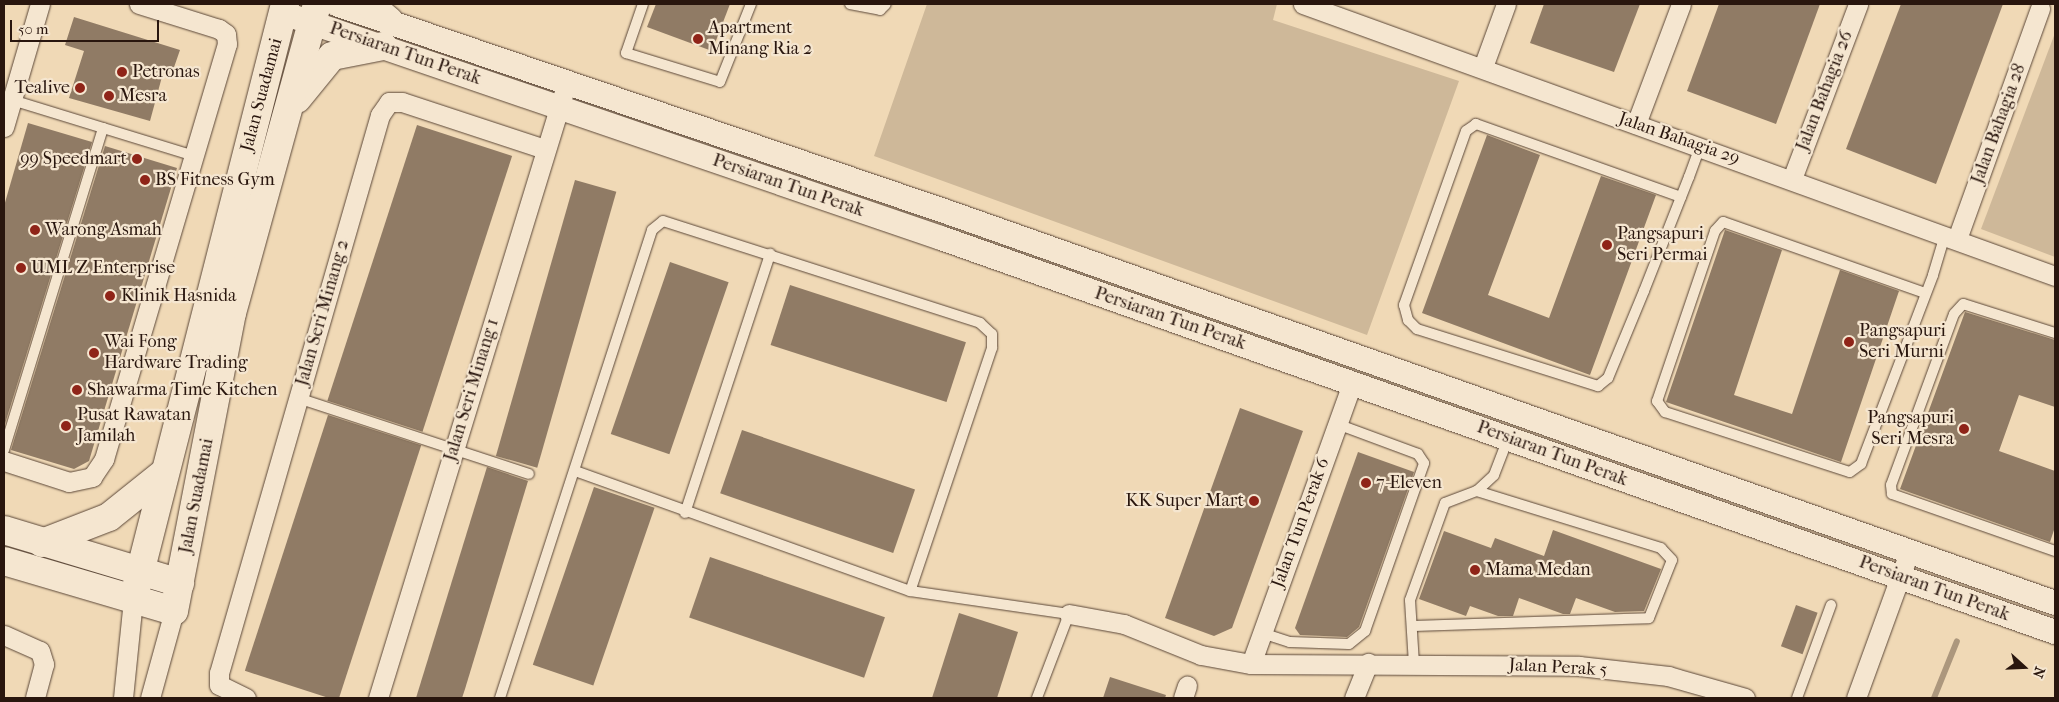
<!DOCTYPE html>
<style>
body{margin:0}
#map{position:relative;width:2059px;height:702px;overflow:hidden;background:#f0d9b6;font-family:"IM FELL French Canon",serif}
div>[style]{position:absolute}
.green>*{inset:0;background:#ceb899}
.stream>*{height:6px;margin:-3px;padding:0 3px;transform-origin:3px;border-radius:3px;background:#ac977d}
.building>*{inset:0;background:#907b65;transform-origin:0 0}
.roads{filter:drop-shadow(0 0 1px #5b4738) drop-shadow(0 0 1px #5b4738)}
.service>*{height:10px;margin:-5px;padding:0 5px;transform-origin:5px;border-radius:5px;background:#f5e6d0}
.minor>*{height:19px;margin:-9.5px;padding:0 9.5px;transform-origin:9.5px;border-radius:9.5px;background:#f5e6d0}
.tertiary>*{height:24px;margin:-12px;padding:0 12px;transform-origin:12px;border-radius:12px;background:#f5e6d0}
.secondary>*{height:28px;margin:-14px;padding:0 14px;transform-origin:14px;border-radius:14px;background:#f5e6d0}
.dots>*{width:14px;height:14px;translate:-50% -50%;box-sizing:border-box;border:2px solid #f5e6d0;border-radius:50%}
span{translate:-50% -50%;white-space:nowrap;text-align:center;line-height:1.15;-webkit-text-stroke:4.5px #f5e6d0;paint-order:stroke}
.poi-label{font-size:18px;color:#29160e}
.left{translate:0 -50%;text-align:left}
.right{translate:-100% -50%;text-align:right}
.street-label{font-size:18px;color:#29160e}
.frame{position:absolute;inset:0;border:5px solid #29160e;pointer-events:none}
.north{position:absolute;left:1999px;top:642px;width:50px;height:50px;-webkit-text-stroke:4px #f5e6d0;paint-order:stroke;rotate:110deg;font-size:14px;font-weight:700;line-height:20px;text-align:center;color:#29160e}
.north::after{content:'';display:block;margin:auto;width:18px;height:22px;background:#29160e;clip-path:polygon(50% 0,100% 100%,50% 72%,0 100%)}
.scale{position:absolute;left:10px;top:20px;width:149px;height:22px;box-sizing:border-box;border:2px solid #29160e;border-top:0;padding-left:6px;font-size:15px;line-height:18px;white-space:nowrap;color:#29160e;-webkit-text-stroke:4px #f5e6d0;paint-order:stroke}
</style>
<div id="map">
<div class="green">
<i style="clip-path:polygon(927px 4px,1277px 4px,1273px 20px,1459px 81px,1367px 335px,874px 156px)"></i>
<i style="clip-path:polygon(2055px 33px,2055px 257px,1981px 229px)"></i>
</div>
<div class="stream">
<i style="left:1934px;top:698px;width:61px;rotate:-68deg"></i>
</div>
<div class="building">
<i style="clip-path:polygon(656px 4px,730px 4px,712px 51px,647px 27px)"></i>
<i style="clip-path:polygon(1544px 4px,1640px 4px,1614px 72px,1530px 43px)"></i>
<i style="clip-path:polygon(1719px 4px,1820px 4px,1776px 124px,1687px 91px)"></i>
<i style="clip-path:polygon(1901px 4px,2003px 4px,1936px 184px,1846px 149px)"></i>
<i style="clip-path:polygon(74px 17px,180px 50px,171px 76px,163px 73px,150px 121px,69px 98px,84px 51px,65px 45px)"></i>
<i style="clip-path:polygon(28px 123px,92px 142px,4px 427px,4px 206px)"></i>
<i style="left:417px;top:125px;width:100px;height:290px;rotate:18deg"></i>
<i style="clip-path:polygon(1487px 135px,1540px 155px,1488px 295px,1549px 318px,1601px 176px,1656px 195px,1590px 375px,1422px 313px)"></i>
<i style="clip-path:polygon(105px 146px,177px 168px,89px 461px,74px 469px,11px 450px)"></i>
<i style="left:575px;top:180px;width:43px;height:287px;rotate:16deg"></i>
<i style="clip-path:polygon(1725px 230px,1782px 250px,1734px 395px,1792px 414px,1840px 270px,1899px 291px,1841px 462px,1666px 402px)"></i>
<i style="left:670px;top:262px;width:62px;height:182px;rotate:19deg"></i>
<i style="left:790px;top:285px;width:185px;height:63px;rotate:18deg"></i>
<i style="clip-path:polygon(1965px 312px,2055px 340px,2055px 407px,2019px 395px,1999px 451px,2055px 471px,2055px 527px,2050px 542px,1900px 489px)"></i>
<i style="clip-path:polygon(1240px 408px,1303px 431px,1232px 628px,1214px 636px,1165px 618px)"></i>
<i style="left:328px;top:415px;width:98px;height:269px;rotate:18deg"></i>
<i style="left:742px;top:430px;width:183px;height:67px;rotate:19deg"></i>
<i style="clip-path:polygon(1358px 452px,1414px 472px,1359px 627px,1347px 637px,1300px 635px,1295px 628px)"></i>
<i style="clip-path:polygon(487px 467px,528px 481px,465px 689px,462px 698px,416px 698px)"></i>
<i style="left:594px;top:487px;width:64px;height:188px;rotate:19deg"></i>
<i style="clip-path:polygon(1553px 530px,1661px 569px,1644px 611px,1615px 612px,1576px 598px,1570px 614px,1563px 614px,1519px 598px,1513px 616px,1498px 616px,1470px 606px,1466px 616px,1419px 599px,1444px 531px,1491px 548px,1495px 538px,1544px 556px)"></i>
<i style="left:710px;top:557px;width:185px;height:64px;rotate:19deg"></i>
<i style="left:1796px;top:605px;width:23px;height:44px;rotate:20deg"></i>
<i style="clip-path:polygon(959px 613px,1018px 632px,997px 698px,932px 698px)"></i>
<i style="clip-path:polygon(1110px 677px,1166px 695px,1165px 698px,1103px 698px)"></i>
</div>
<div class="roads">
<div class="service">
<i style="left:643px;top:4px;width:52px;rotate:109.1deg"></i>
<i style="left:626px;top:53px;width:98px;rotate:17.1deg"></i>
<i style="left:720px;top:82px;width:84px;rotate:-68.3deg"></i>
<i style="left:850px;top:4px;width:31px;rotate:11deg"></i>
<i style="left:880px;top:10px;width:8px;rotate:-45deg"></i>
<i style="left:12px;top:100px;width:190px;rotate:17.1deg"></i>
<i style="left:1681px;top:197px;width:218px;rotate:-160.4deg"></i>
<i style="left:1476px;top:124px;width:12px;rotate:145deg"></i>
<i style="left:1466px;top:131px;width:185px;rotate:109.6deg"></i>
<i style="left:1404px;top:305px;width:16px;rotate:75deg"></i>
<i style="left:1408px;top:320px;width:13px;rotate:45deg"></i>
<i style="left:1417px;top:329px;width:190px;rotate:17.5deg"></i>
<i style="left:1598px;top:386px;width:13px;rotate:-39deg"></i>
<i style="left:1608px;top:378px;width:94px;rotate:-67.5deg"></i>
<i style="left:1644px;top:291px;width:123px;rotate:-68.5deg"></i>
<i style="left:1689px;top:177px;width:33px;rotate:-70deg"></i>
<i style="left:1925px;top:293px;width:214px;rotate:-160.6deg"></i>
<i style="left:1723px;top:222px;width:12px;rotate:132deg"></i>
<i style="left:1715px;top:231px;width:180px;rotate:108.8deg"></i>
<i style="left:1657px;top:401px;width:14px;rotate:54deg"></i>
<i style="left:1665px;top:412px;width:194px;rotate:18deg"></i>
<i style="left:1850px;top:472px;width:14px;rotate:-36deg"></i>
<i style="left:1861px;top:464px;width:202px;rotate:-69.1deg"></i>
<i style="left:1933px;top:275px;width:42px;rotate:-73.3deg"></i>
<i style="left:2055px;top:333px;width:96px;rotate:-162.5deg"></i>
<i style="left:1963px;top:304px;width:13px;rotate:132deg"></i>
<i style="left:1954px;top:314px;width:182px;rotate:110.2deg"></i>
<i style="left:1891px;top:485px;width:9px;rotate:84deg"></i>
<i style="left:1892px;top:494px;width:173px;rotate:19.3deg"></i>
<i style="left:298px;top:398px;width:243px;rotate:18.2deg"></i>
<i style="left:4px;top:450px;width:337px;rotate:-72.9deg"></i>
<i style="left:575px;top:471px;width:356px;rotate:19.7deg"></i>
<i style="left:910px;top:591px;width:161px;rotate:8.2deg"></i>
<i style="left:1069px;top:614px;width:90px;rotate:110.9deg"></i>
<i style="left:685px;top:513px;width:273px;rotate:-71.8deg"></i>
<i style="left:1414px;top:626px;width:235px;rotate:-1.9deg"></i>
<i style="left:1649px;top:618px;width:62px;rotate:-68.4deg"></i>
<i style="left:1672px;top:560px;width:16px;rotate:-133deg"></i>
<i style="left:1661px;top:548px;width:193px;rotate:-162.8deg"></i>
<i style="left:1262px;top:633px;width:29px;rotate:18deg"></i>
<i style="left:1290px;top:642px;width:59px;rotate:1.9deg"></i>
<i style="left:1349px;top:644px;width:21px;rotate:-39deg"></i>
<i style="left:1365px;top:631px;width:178px;rotate:-70.6deg"></i>
<i style="left:1424px;top:463px;width:11px;rotate:-124deg"></i>
<i style="left:1418px;top:454px;width:86px;rotate:-159.7deg"></i>
<i style="left:1414px;top:664px;width:64px;rotate:-93.6deg"></i>
<i style="left:1410px;top:600px;width:103px;rotate:-70.2deg"></i>
<i style="left:1445px;top:503px;width:34px;rotate:-21deg"></i>
<i style="left:1477px;top:491px;width:23px;rotate:-43deg"></i>
<i style="left:1494px;top:475px;width:39px;rotate:-69deg"></i>
<i style="left:500px;top:698px;width:492px;rotate:-72deg"></i>
<i style="left:652px;top:230px;width:14px;rotate:-39deg"></i>
<i style="left:663px;top:221px;width:333px;rotate:17.8deg"></i>
<i style="left:980px;top:323px;width:16px;rotate:43deg"></i>
<i style="left:992px;top:334px;width:14px;rotate:90deg"></i>
<i style="left:992px;top:348px;width:256px;rotate:108.6deg"></i>
<i style="left:1797px;top:698px;width:99px;rotate:-69.9deg"></i>
</div>
<div class="minor">
<i style="left:1303px;top:4px;width:800px;rotate:19.89deg"></i>
<i style="left:1483px;top:67px;width:67px;rotate:-69.9deg"></i>
<i style="left:1636px;top:124px;width:128px;rotate:-69.4deg"></i>
<i style="left:4px;top:127px;width:128px;rotate:-73.7deg"></i>
<i style="left:1792px;top:179px;width:187px;rotate:-69.3deg"></i>
<i style="left:1957px;top:239px;width:245px;rotate:-70.2deg"></i>
<i style="left:4px;top:461px;width:68px;rotate:17.9deg"></i>
<i style="left:69px;top:482px;width:24px;rotate:-12deg"></i>
<i style="left:92px;top:477px;width:22px;rotate:-56deg"></i>
<i style="left:104px;top:459px;width:433px;rotate:-73.5deg"></i>
<i style="left:227px;top:44px;width:10px;rotate:-96deg"></i>
<i style="left:226px;top:34px;width:9px;rotate:-144deg"></i>
<i style="left:219px;top:29px;width:84px;rotate:-162.6deg"></i>
<i style="left:1069px;top:614px;width:56px;rotate:10.3deg"></i>
<i style="left:1124px;top:624px;width:83px;rotate:21.9deg"></i>
<i style="left:1201px;top:655px;width:51px;rotate:10.2deg"></i>
<i style="left:1251px;top:664px;width:328px;rotate:0.3deg"></i>
<i style="left:1579px;top:666px;width:90px;rotate:6.4deg"></i>
<i style="left:1668px;top:676px;width:80px;rotate:15.9deg"></i>
<i style="left:4px;top:635px;width:39px;rotate:24deg"></i>
<i style="left:40px;top:651px;width:14px;rotate:73deg"></i>
<i style="left:44px;top:664px;width:35px;rotate:105deg"></i>
<i style="left:1251px;top:664px;width:299px;rotate:-70.2deg"></i>
<i style="left:123px;top:698px;width:99px;rotate:-84.2deg"></i>
<i style="left:150px;top:698px;width:90px;rotate:-74.6deg"></i>
<i style="left:246px;top:698px;width:30px;rotate:-154deg"></i>
<i style="left:219px;top:685px;width:12px;rotate:-90deg"></i>
<i style="left:219px;top:673px;width:581px;rotate:-73.91deg"></i>
<i style="left:380px;top:115px;width:16px;rotate:-55deg"></i>
<i style="left:389px;top:102px;width:13px"></i>
<i style="left:402px;top:102px;width:151px;rotate:18.2deg"></i>
<i style="left:378px;top:698px;width:644px;rotate:-72.94deg"></i>
<i style="left:1183px;top:698px;width:13px;rotate:-72deg"></i>
<i style="left:1354px;top:698px;width:38px;rotate:-68deg"></i>
<i style="left:1856px;top:698px;width:155px;rotate:-70deg"></i>
</div>
<div class="tertiary">
<i style="left:336px;top:4px;width:649px;rotate:18.8deg"></i>
<i style="left:950px;top:213px;width:1172px;rotate:19.44deg"></i>
<i style="left:283px;top:13px;width:695px;rotate:18.88deg"></i>
<i style="left:941px;top:238px;width:1182px;rotate:19.48deg"></i>
</div>
<div class="secondary">
<i style="left:369px;top:4px;width:26px;rotate:40deg"></i>
<i style="left:297px;top:99px;width:55px;rotate:-50.9deg"></i>
<i style="left:332px;top:56px;width:52px;rotate:-11.1deg"></i>
<i style="left:4px;top:530px;width:184px;rotate:16.8deg"></i>
<i style="left:42px;top:543px;width:72px;rotate:-21.2deg"></i>
<i style="left:109px;top:517px;width:70px;rotate:-38.7deg"></i>
<i style="left:4px;top:561px;width:177px;rotate:16.4deg"></i>
<i style="left:174px;top:611px;width:304px;rotate:-79deg"></i>
<i style="left:232px;top:313px;width:320px;rotate:-74.6deg"></i>
<i style="left:133px;top:600px;width:615px;rotate:-75.69deg"></i>
</div>
</div>
<div class="dots">
<i style="left:698px;top:39px;background:#8f2418"></i>
<i style="left:122px;top:72px;background:#8f2418"></i>
<i style="left:80px;top:88px;background:#8f2418"></i>
<i style="left:109px;top:96px;background:#8f2418"></i>
<i style="left:137px;top:159px;background:#8f2418"></i>
<i style="left:145px;top:180px;background:#8f2418"></i>
<i style="left:35px;top:230px;background:#8f2418"></i>
<i style="left:1607px;top:245px;background:#8f2418"></i>
<i style="left:21px;top:268px;background:#8f2418"></i>
<i style="left:110px;top:296px;background:#8f2418"></i>
<i style="left:1849px;top:342px;background:#8f2418"></i>
<i style="left:94px;top:353px;background:#8f2418"></i>
<i style="left:77px;top:390px;background:#8f2418"></i>
<i style="left:66px;top:426px;background:#8f2418"></i>
<i style="left:1964px;top:429px;background:#8f2418"></i>
<i style="left:1366px;top:483px;background:#8f2418"></i>
<i style="left:1254px;top:501px;background:#8f2418"></i>
<i style="left:1475px;top:570px;background:#8f2418"></i>
</div>
<div class="poi-label">
<span class="left" style="left:708px;top:39px">Apartment<br>Minang Ria 2</span>
<span class="left" style="left:132px;top:72px">Petronas</span>
<span class="right" style="left:70px;top:88px">Tealive</span>
<span class="left" style="left:119px;top:96px">Mesra</span>
<span class="right" style="left:127px;top:159px">99 Speedmart</span>
<span class="left" style="left:155px;top:180px">BS Fitness Gym</span>
<span class="left" style="left:45px;top:230px">Warong Asmah</span>
<span class="left" style="left:1617px;top:245px">Pangsapuri<br>Seri Permai</span>
<span class="left" style="left:31px;top:268px">UML Z Enterprise</span>
<span class="left" style="left:121px;top:296px">Klinik Hasnida</span>
<span class="left" style="left:1859px;top:342px">Pangsapuri<br>Seri Murni</span>
<span class="left" style="left:104px;top:353px">Wai Fong<br>Hardware Trading</span>
<span class="left" style="left:87px;top:390px">Shawarma Time Kitchen</span>
<span class="left" style="left:77px;top:426px">Pusat Rawatan<br>Jamilah</span>
<span class="right" style="left:1954px;top:429px">Pangsapuri<br>Seri Mesra</span>
<span class="left" style="left:1376px;top:483px">7-Eleven</span>
<span class="right" style="left:1244px;top:501px">KK Super Mart</span>
<span class="left" style="left:1485px;top:570px">Mama Medan</span>
</div>
<div class="street-label">
<span style="left:405px;top:54px;rotate:19deg">Persiaran Tun Perak</span>
<span style="left:1825px;top:91px;rotate:-69deg">Jalan Bahagia 26</span>
<span style="left:262px;top:95px;rotate:-75deg">Jalan Suadamai</span>
<span style="left:1999px;top:124px;rotate:-70deg">Jalan Bahagia 28</span>
<span style="left:1679px;top:139px;rotate:19deg">Jalan Bahagia 29</span>
<span style="left:788px;top:186px;rotate:19deg">Persiaran Tun Perak</span>
<span style="left:323px;top:313px;rotate:-74deg">Jalan Seri Minang 2</span>
<span style="left:1170px;top:319px;rotate:19deg">Persiaran Tun Perak</span>
<span style="left:472px;top:390px;rotate:-73deg">Jalan Seri Minang 1</span>
<span style="left:1552px;top:454px;rotate:20deg">Persiaran Tun Perak</span>
<span style="left:197px;top:496px;rotate:-79deg">Jalan Suadamai</span>
<span style="left:1301px;top:523px;rotate:-70deg">Jalan Tun Perak 6</span>
<span style="left:1934px;top:589px;rotate:20deg">Persiaran Tun Perak</span>
<span style="left:1558px;top:668px;rotate:3deg">Jalan Perak 5</span>
</div>
<div class="frame"></div>
<div class="north">N</div>
<div class="scale">50 m</div>
</div>
